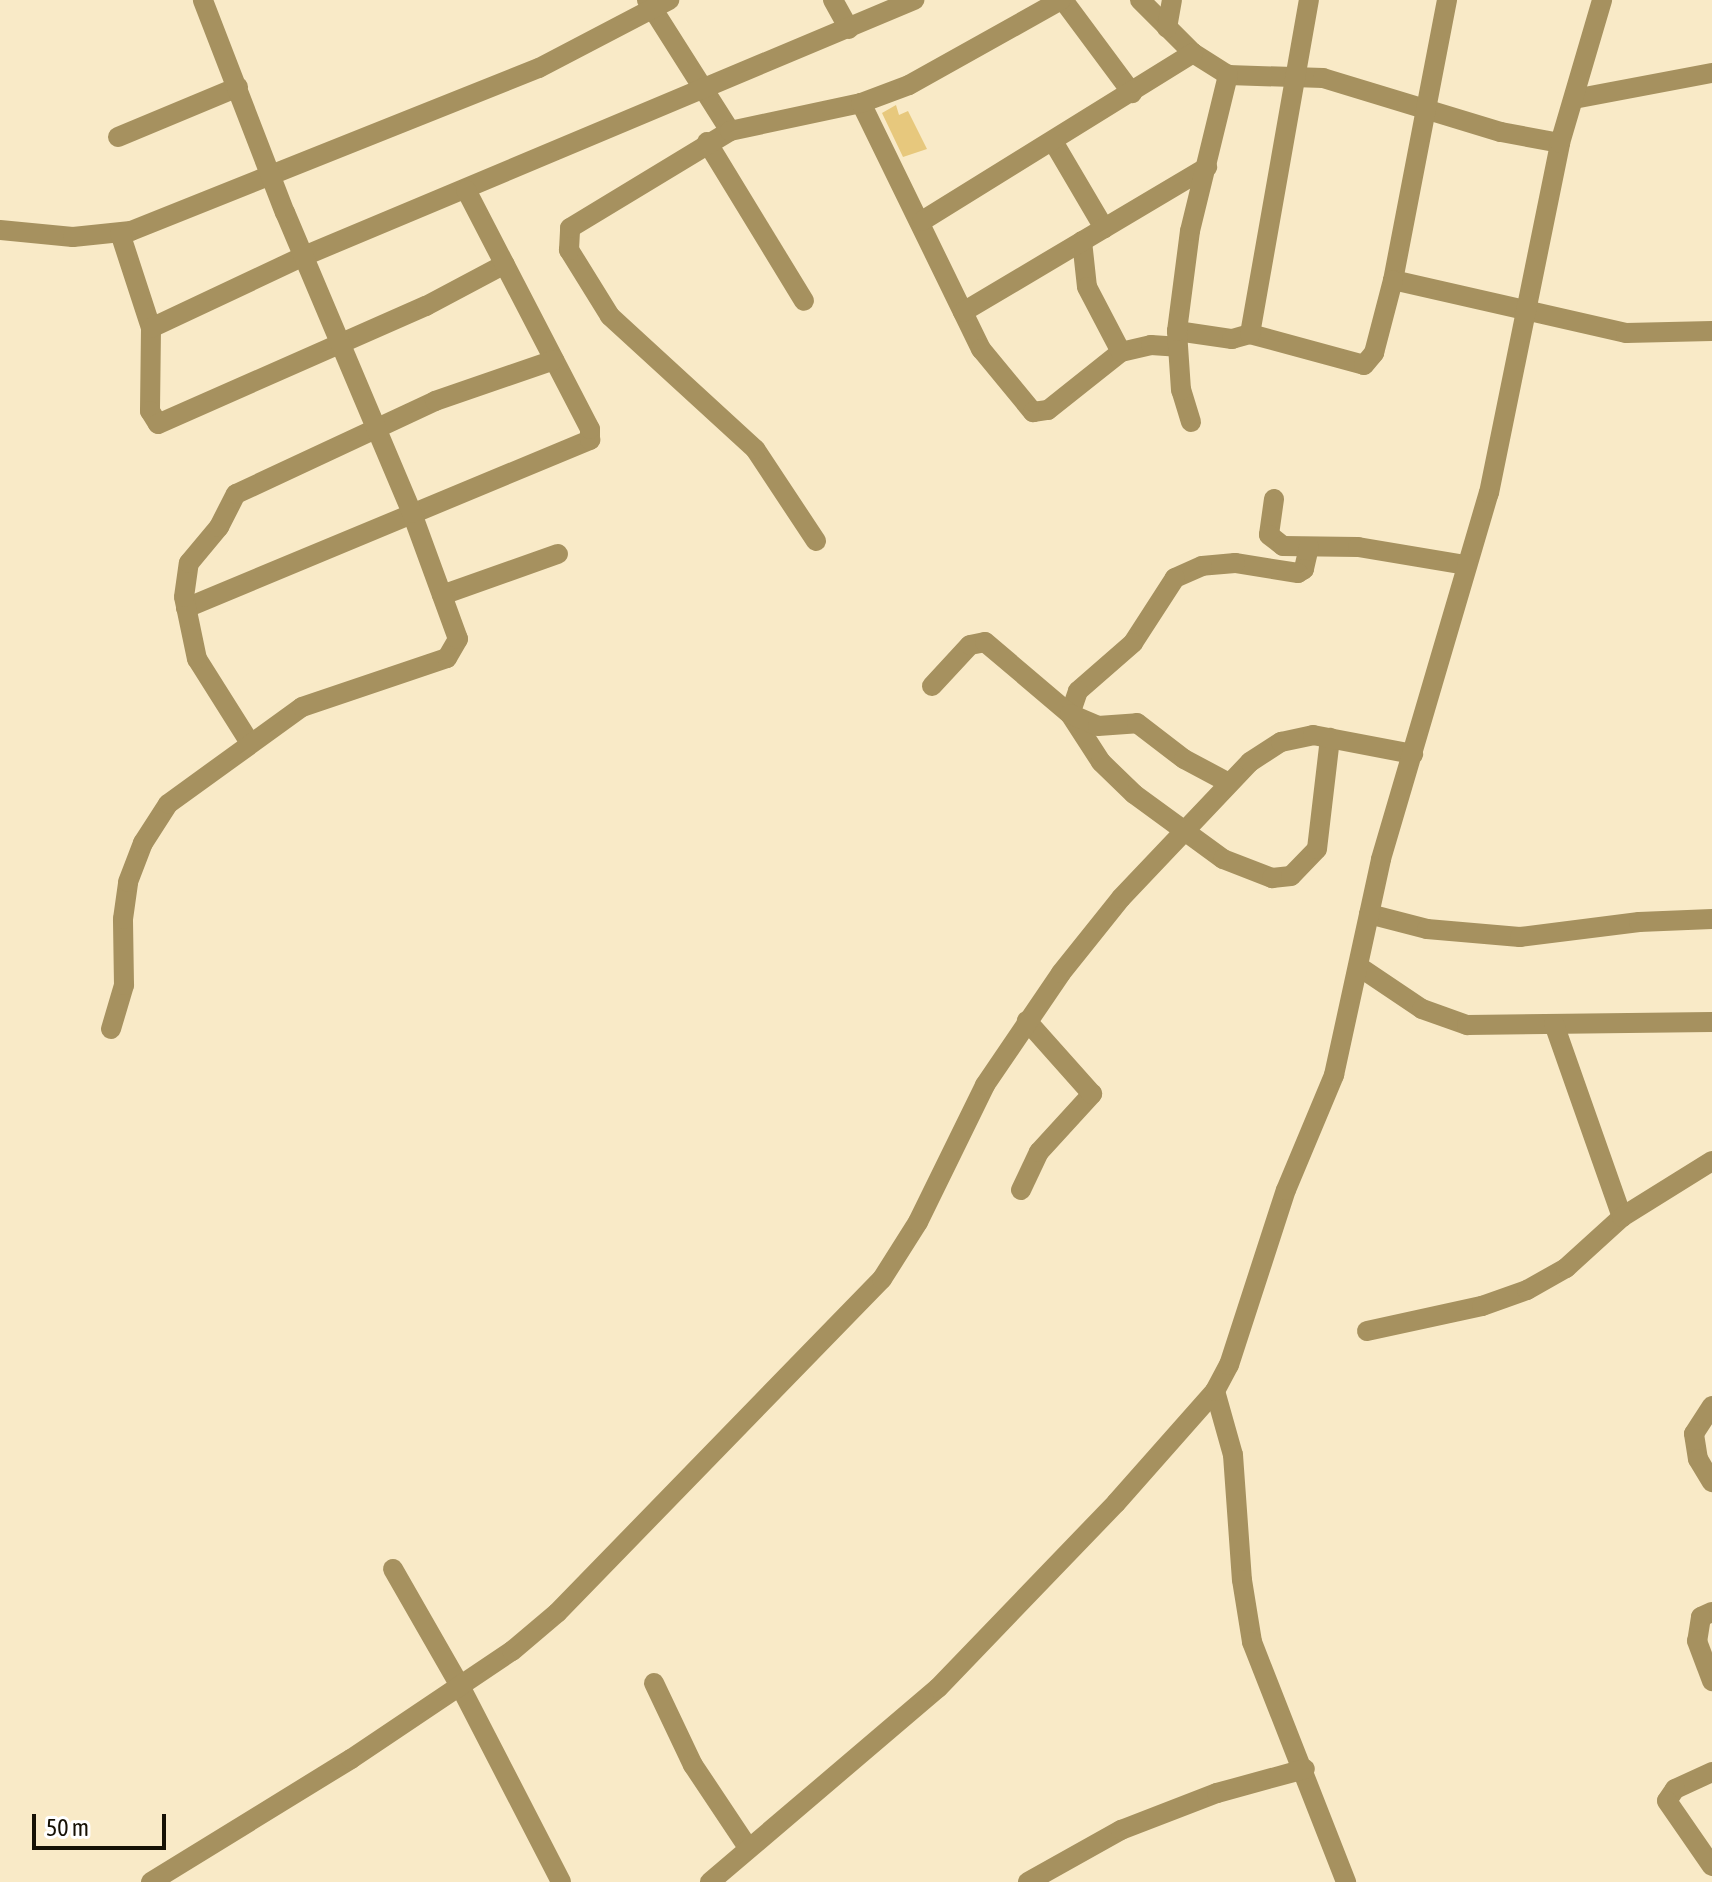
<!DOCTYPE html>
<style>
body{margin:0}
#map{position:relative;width:1712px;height:1882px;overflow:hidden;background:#f9eac7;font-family:"Asap Condensed",sans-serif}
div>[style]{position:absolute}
.building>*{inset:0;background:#e7c87d}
.street>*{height:20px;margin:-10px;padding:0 10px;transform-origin:10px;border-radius:10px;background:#a6915f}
span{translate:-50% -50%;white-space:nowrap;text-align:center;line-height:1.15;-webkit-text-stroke:6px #fff;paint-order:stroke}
.scale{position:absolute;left:32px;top:1814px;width:134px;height:36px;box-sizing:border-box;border:4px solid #161105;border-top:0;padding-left:10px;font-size:24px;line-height:28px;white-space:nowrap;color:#161105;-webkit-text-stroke:6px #fff;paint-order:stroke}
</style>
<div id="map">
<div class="building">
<i style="clip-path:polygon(896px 105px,899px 115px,908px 111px,927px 149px,903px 157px,882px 113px)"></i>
</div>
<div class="street">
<i style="left:647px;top:0;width:155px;rotate:57.6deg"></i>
<i style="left:833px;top:0;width:33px;rotate:61deg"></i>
<i style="left:1063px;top:0;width:116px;rotate:53.4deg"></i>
<i style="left:1140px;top:0;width:75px;rotate:45deg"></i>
<i style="left:1193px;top:53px;width:41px;rotate:32.2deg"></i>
<i style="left:1228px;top:75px;width:95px;rotate:1.8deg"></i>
<i style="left:1323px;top:78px;width:186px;rotate:16.9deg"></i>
<i style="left:1501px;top:132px;width:60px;rotate:10.6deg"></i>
<i style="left:1447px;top:0;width:285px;rotate:100.9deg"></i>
<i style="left:1393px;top:280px;width:239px;rotate:12.8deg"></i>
<i style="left:1626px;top:333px;width:86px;rotate:-1.3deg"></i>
<i style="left:1167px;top:28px;width:28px;rotate:-80deg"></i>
<i style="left:1574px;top:99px;width:140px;rotate:-10.7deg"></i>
<i style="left:861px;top:103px;width:274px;rotate:64deg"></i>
<i style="left:981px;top:349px;width:82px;rotate:50.5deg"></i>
<i style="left:1033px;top:412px;width:15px;rotate:-8deg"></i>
<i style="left:1048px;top:410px;width:93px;rotate:-38.5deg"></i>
<i style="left:1121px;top:352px;width:31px;rotate:-13deg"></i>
<i style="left:1151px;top:345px;width:26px;rotate:4deg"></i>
<i style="left:118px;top:137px;width:130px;rotate:-22.6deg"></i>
<i style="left:707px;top:142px;width:186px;rotate:58.6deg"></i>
<i style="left:1054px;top:143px;width:99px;rotate:59.5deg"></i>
<i style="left:922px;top:221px;width:319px;rotate:-31.8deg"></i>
<i style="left:0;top:230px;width:73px;rotate:5.5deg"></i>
<i style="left:73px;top:237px;width:58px;rotate:-5.9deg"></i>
<i style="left:131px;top:231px;width:439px;rotate:-21.8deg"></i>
<i style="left:539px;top:68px;width:147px;rotate:-27.6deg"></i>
<i style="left:120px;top:233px;width:100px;rotate:71.9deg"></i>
<i style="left:151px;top:328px;width:83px;rotate:90.7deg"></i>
<i style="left:150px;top:411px;width:15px;rotate:58deg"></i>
<i style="left:158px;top:424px;width:293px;rotate:-23.8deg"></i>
<i style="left:426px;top:306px;width:89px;rotate:-28deg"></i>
<i style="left:1082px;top:241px;width:46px;rotate:83.8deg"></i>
<i style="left:1087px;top:287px;width:73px;rotate:62.4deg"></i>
<i style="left:963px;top:312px;width:284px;rotate:-30.7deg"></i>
<i style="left:151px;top:328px;width:169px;rotate:-25.2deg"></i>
<i style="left:304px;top:256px;width:662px;rotate:-22.77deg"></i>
<i style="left:1177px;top:331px;width:56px;rotate:8.3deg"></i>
<i style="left:1232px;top:339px;width:19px;rotate:-16deg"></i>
<i style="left:1250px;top:334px;width:118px;rotate:15.2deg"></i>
<i style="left:1364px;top:365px;width:16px;rotate:-50deg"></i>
<i style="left:1374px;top:353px;width:75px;rotate:-75.4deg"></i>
<i style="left:1250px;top:334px;width:339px;rotate:-80deg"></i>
<i style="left:1191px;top:422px;width:34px;rotate:-107deg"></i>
<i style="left:1181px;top:390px;width:59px;rotate:-93.9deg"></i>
<i style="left:1177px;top:331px;width:101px;rotate:-82.6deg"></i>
<i style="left:1190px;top:231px;width:161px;rotate:-76.3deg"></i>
<i style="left:1274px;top:499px;width:36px;rotate:98deg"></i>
<i style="left:1269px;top:535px;width:18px;rotate:38deg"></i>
<i style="left:1283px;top:546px;width:75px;rotate:0.8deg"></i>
<i style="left:1358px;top:547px;width:109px;rotate:9.5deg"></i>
<i style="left:816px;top:541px;width:110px;rotate:-123.5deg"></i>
<i style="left:755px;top:449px;width:197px;rotate:-137.5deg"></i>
<i style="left:610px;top:316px;width:78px;rotate:-121.8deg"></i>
<i style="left:569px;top:250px;width:22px;rotate:-87deg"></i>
<i style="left:570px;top:228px;width:187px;rotate:-31.2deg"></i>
<i style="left:730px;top:131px;width:134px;rotate:-12.1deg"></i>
<i style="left:861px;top:103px;width:51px;rotate:-20.6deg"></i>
<i style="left:909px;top:85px;width:174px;rotate:-29.2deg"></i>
<i style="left:1309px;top:547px;width:23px;rotate:103deg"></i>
<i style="left:1304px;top:569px;width:7px;rotate:146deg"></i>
<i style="left:1298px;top:573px;width:64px;rotate:-171deg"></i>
<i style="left:1235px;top:563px;width:33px;rotate:175deg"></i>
<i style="left:1202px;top:566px;width:30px;rotate:156deg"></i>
<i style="left:1175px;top:578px;width:77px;rotate:122.9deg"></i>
<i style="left:1133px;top:643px;width:73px;rotate:138.9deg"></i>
<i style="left:1078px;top:691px;width:24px;rotate:109deg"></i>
<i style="left:1070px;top:714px;width:57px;rotate:57.1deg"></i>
<i style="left:1101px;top:762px;width:46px;rotate:44.1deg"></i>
<i style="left:1134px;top:794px;width:110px;rotate:36.1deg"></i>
<i style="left:1223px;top:859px;width:53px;rotate:21.2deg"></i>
<i style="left:1272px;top:878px;width:19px;rotate:-6deg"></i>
<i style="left:1291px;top:876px;width:37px;rotate:-46deg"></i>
<i style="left:1317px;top:849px;width:112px;rotate:-83.3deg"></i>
<i style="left:442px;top:595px;width:123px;rotate:-19.5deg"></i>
<i style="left:186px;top:608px;width:438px;rotate:-22.6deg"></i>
<i style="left:590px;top:440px;width:11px;rotate:-90deg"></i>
<i style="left:590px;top:429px;width:269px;rotate:-117.4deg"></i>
<i style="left:932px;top:686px;width:56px;rotate:-47.2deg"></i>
<i style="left:970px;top:645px;width:15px;rotate:-11deg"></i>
<i style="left:985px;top:642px;width:111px;rotate:40.3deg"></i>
<i style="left:1070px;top:714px;width:30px;rotate:23deg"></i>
<i style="left:1098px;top:726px;width:39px;rotate:-4deg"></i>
<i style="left:1137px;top:723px;width:59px;rotate:37.5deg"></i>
<i style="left:1184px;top:759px;width:51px;rotate:28.1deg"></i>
<i style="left:250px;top:743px;width:99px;rotate:-122.2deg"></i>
<i style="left:197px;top:659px;width:63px;rotate:-101.8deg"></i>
<i style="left:184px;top:597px;width:34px;rotate:-82deg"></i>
<i style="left:189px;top:563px;width:47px;rotate:-50.2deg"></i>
<i style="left:219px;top:527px;width:37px;rotate:-63deg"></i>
<i style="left:236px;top:494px;width:220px;rotate:-25deg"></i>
<i style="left:435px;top:401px;width:126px;rotate:-19deg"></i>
<i style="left:1369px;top:914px;width:60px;rotate:14.5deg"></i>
<i style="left:1427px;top:929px;width:93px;rotate:4.9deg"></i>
<i style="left:1520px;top:937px;width:120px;rotate:-7.2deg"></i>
<i style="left:1639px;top:922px;width:73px;rotate:-2.4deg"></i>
<i style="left:1361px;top:968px;width:73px;rotate:33.9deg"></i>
<i style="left:1422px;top:1009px;width:48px;rotate:19.6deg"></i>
<i style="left:1467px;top:1025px;width:245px;rotate:-0.7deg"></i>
<i style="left:1554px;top:1024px;width:205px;rotate:70.6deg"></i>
<i style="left:111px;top:1029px;width:46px;rotate:-73.5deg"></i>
<i style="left:124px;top:985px;width:66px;rotate:-90.9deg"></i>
<i style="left:123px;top:919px;width:37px;rotate:-82deg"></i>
<i style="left:128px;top:882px;width:42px;rotate:-69deg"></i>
<i style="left:143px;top:843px;width:46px;rotate:-57.3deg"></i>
<i style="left:168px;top:804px;width:165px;rotate:-35.9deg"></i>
<i style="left:302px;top:707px;width:153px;rotate:-18.7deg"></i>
<i style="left:447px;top:658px;width:22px;rotate:-60deg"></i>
<i style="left:458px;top:639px;width:134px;rotate:-110.1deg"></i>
<i style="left:412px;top:513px;width:326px;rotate:-112.9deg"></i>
<i style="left:285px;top:213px;width:228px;rotate:-111.1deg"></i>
<i style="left:1021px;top:1190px;width:42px;rotate:-64.7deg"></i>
<i style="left:1039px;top:1152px;width:79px;rotate:-47.6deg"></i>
<i style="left:1092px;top:1094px;width:98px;rotate:-131.7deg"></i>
<i style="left:1367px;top:1331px;width:118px;rotate:-12.3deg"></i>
<i style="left:1482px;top:1306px;width:48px;rotate:-19.6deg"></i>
<i style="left:1527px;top:1290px;width:45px;rotate:-29.4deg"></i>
<i style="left:1566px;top:1268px;width:76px;rotate:-42.3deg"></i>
<i style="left:1622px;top:1217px;width:106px;rotate:-31.9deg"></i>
<i style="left:1215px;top:1391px;width:66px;rotate:74.3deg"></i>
<i style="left:1233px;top:1455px;width:125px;rotate:85.9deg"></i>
<i style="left:1242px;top:1580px;width:63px;rotate:80.8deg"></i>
<i style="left:1252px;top:1642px;width:258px;rotate:68.6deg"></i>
<i style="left:1712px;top:1406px;width:33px;rotate:123deg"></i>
<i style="left:1694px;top:1434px;width:25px;rotate:81deg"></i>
<i style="left:1698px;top:1459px;width:27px;rotate:59deg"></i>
<i style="left:393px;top:1569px;width:135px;rotate:60.2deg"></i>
<i style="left:460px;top:1686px;width:220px;rotate:62.7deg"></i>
<i style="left:1712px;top:1612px;width:12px;rotate:156deg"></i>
<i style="left:1701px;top:1617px;width:24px;rotate:99deg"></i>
<i style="left:1697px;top:1641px;width:43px;rotate:69.4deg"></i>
<i style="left:654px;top:1683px;width:91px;rotate:64.6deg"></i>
<i style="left:693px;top:1765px;width:97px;rotate:56.3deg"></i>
<i style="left:1712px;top:1772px;width:41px;rotate:155.3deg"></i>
<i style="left:1675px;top:1789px;width:14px;rotate:124deg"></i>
<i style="left:1667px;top:1801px;width:79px;rotate:55.3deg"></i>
<i style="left:151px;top:1882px;width:235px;rotate:-31.6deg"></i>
<i style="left:351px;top:1759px;width:194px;rotate:-33.9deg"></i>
<i style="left:512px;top:1651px;width:59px;rotate:-40.2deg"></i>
<i style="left:557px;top:1613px;width:466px;rotate:-45.8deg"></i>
<i style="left:882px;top:1279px;width:67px;rotate:-57.7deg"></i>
<i style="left:918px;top:1222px;width:153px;rotate:-63.9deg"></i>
<i style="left:985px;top:1085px;width:135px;rotate:-55.8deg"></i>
<i style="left:1061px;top:973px;width:96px;rotate:-51.3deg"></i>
<i style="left:1121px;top:898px;width:187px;rotate:-46.5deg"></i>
<i style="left:1250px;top:762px;width:37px;rotate:-33deg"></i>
<i style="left:1281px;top:742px;width:33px;rotate:-12deg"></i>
<i style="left:1313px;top:735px;width:102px;rotate:10.8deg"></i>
<i style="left:710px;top:1882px;width:299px;rotate:-40.4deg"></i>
<i style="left:938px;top:1688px;width:257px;rotate:-46.1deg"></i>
<i style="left:1116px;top:1503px;width:149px;rotate:-48.5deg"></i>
<i style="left:1215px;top:1391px;width:30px;rotate:-62deg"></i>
<i style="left:1229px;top:1365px;width:184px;rotate:-72deg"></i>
<i style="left:1286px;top:1190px;width:125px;rotate:-67.3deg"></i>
<i style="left:1334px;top:1075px;width:221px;rotate:-77.7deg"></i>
<i style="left:1381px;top:859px;width:382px;rotate:-73.6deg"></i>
<i style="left:1489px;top:493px;width:357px;rotate:-78.5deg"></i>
<i style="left:1560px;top:143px;width:149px;rotate:-73.6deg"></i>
<i style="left:1028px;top:1882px;width:107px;rotate:-29.2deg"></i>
<i style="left:1121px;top:1830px;width:103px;rotate:-21.1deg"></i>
<i style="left:1217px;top:1793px;width:91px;rotate:-15.3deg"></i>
</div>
<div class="scale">50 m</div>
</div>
